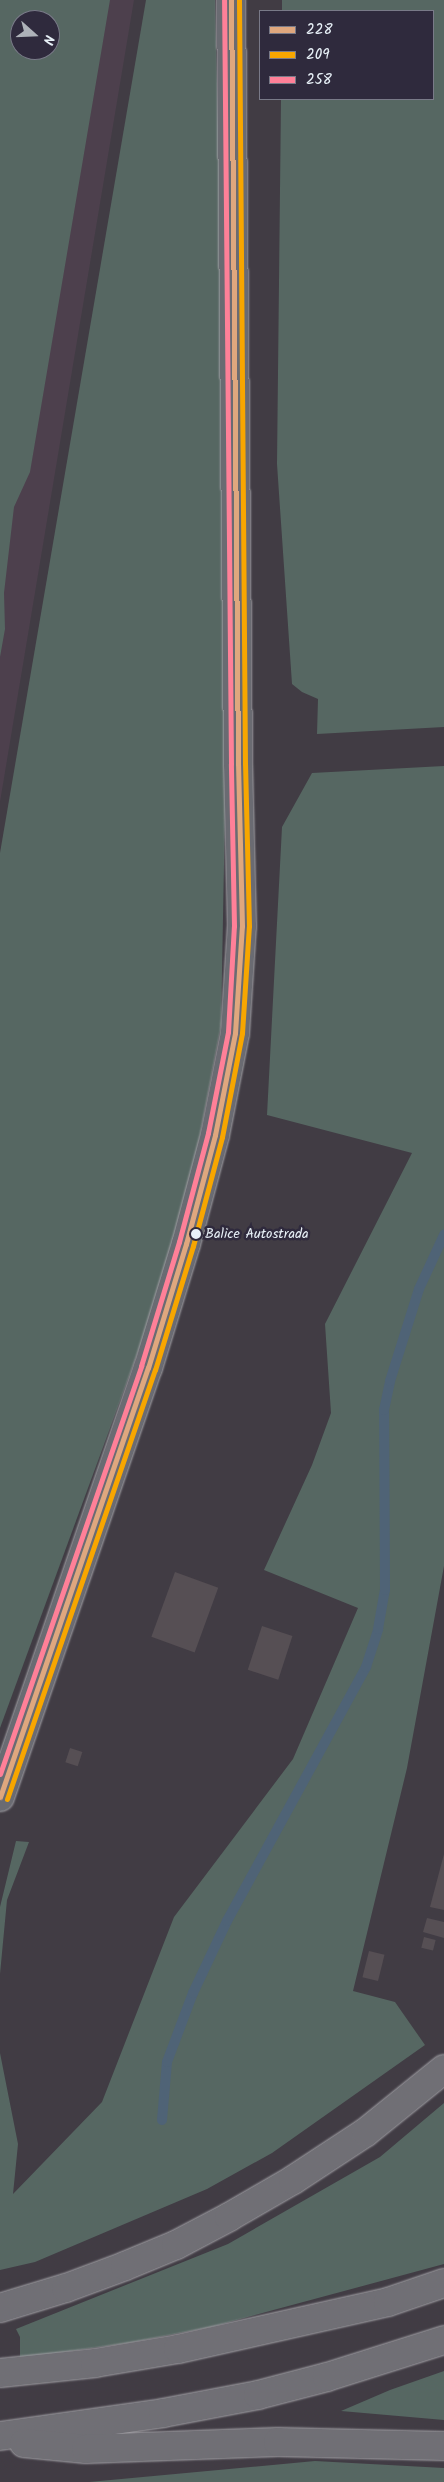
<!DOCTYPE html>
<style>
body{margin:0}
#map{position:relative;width:444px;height:2482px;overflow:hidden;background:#413c44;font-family:Kalam,sans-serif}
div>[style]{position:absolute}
.built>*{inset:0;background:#4d404d}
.green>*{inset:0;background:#566762}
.stream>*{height:10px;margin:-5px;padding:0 5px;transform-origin:5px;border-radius:5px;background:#4f6376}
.building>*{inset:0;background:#564f54;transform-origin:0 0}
.roads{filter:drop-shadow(0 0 1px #a09fa4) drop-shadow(0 0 1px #a09fa4)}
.minor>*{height:28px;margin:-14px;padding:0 14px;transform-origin:14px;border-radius:14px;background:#6a6b72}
.highway>*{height:28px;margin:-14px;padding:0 14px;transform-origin:14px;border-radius:14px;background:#706f75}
.bus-1>*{height:5px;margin:-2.5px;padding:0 2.5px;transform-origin:2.5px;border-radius:2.5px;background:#dfa77e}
.bus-2>*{height:5px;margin:-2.5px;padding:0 2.5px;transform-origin:2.5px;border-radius:2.5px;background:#f7a600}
.bus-3>*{height:5px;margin:-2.5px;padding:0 2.5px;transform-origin:2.5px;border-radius:2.5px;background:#ff8098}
.dots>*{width:14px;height:14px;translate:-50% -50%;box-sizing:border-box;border:2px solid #2f2a3d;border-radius:50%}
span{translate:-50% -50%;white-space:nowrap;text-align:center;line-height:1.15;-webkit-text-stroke:5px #2f2a3d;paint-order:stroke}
.bus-label{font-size:14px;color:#e8f1f8}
.left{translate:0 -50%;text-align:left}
.legend{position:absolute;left:259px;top:10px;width:175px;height:90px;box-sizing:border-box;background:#2f2a3d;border:1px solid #797a88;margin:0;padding:6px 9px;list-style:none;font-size:15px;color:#e8f1f8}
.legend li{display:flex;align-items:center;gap:10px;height:25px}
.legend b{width:25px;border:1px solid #797a88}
.north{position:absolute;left:10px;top:10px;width:50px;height:50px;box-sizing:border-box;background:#2f2a3d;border:1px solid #797a88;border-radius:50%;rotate:110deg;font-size:14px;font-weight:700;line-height:20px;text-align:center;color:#e8f1f8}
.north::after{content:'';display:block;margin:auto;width:18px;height:22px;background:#aeb2b9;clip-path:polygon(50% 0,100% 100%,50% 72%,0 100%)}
</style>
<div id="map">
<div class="built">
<i style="clip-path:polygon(evenodd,0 0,134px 0,0 802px,0 0,20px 20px,50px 20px,50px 50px,20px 50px,20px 20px)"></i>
</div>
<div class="green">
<i style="clip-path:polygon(evenodd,0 0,110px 0,30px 472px,14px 507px,4px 593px,5px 629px,0 657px,0 0,20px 20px,50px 20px,50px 50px,20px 50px,20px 20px)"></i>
<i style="clip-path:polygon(146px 0,215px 0,219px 167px,225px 810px,221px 1025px,191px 1182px,150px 1319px,0 1728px,0 853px)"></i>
<i style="clip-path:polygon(282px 0,444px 0,444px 727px,317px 734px,318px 699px,302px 692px,292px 684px,277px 464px,281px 99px,433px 99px,433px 11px,282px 11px)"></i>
<i style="clip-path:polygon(444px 766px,444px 1566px,407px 1768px,353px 1991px,395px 2002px,425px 2045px,272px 2153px,207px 2189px,35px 2262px,0 2270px,0 2053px,18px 2144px,13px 2194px,102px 2102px,174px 1917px,293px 1759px,358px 1608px,264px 1570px,312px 1465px,331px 1413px,325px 1324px,412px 1153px,267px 1115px,282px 827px,312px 773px)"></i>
<i style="clip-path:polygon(16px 1841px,29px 1842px,7px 1900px,0 1974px,0 1907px)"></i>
<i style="clip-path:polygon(444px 2103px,444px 2264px,211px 2327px,128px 2343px,20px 2358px,20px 2337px,16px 2329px,228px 2244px,380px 2157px)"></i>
<i style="clip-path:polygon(444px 2371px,444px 2420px,341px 2411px,390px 2390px)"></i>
<i style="clip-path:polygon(315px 2461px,444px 2468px,444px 2482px,89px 2482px)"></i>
</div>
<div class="stream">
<i style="left:162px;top:2120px;width:58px;rotate:-85.1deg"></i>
<i style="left:167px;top:2062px;width:74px;rotate:-69.4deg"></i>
<i style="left:193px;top:1993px;width:80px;rotate:-64.7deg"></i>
<i style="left:227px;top:1921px;width:290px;rotate:-61.3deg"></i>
<i style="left:366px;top:1667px;width:40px;rotate:-72deg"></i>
<i style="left:378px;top:1629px;width:40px;rotate:-80deg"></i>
<i style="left:385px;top:1590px;width:180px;rotate:-90.3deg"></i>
<i style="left:384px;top:1410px;width:30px;rotate:-78deg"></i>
<i style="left:390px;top:1381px;width:96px;rotate:-72.5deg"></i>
<i style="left:419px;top:1289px;width:60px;rotate:-65.2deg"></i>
</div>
<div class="building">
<i style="left:175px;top:1572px;width:46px;height:69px;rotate:20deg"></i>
<i style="left:262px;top:1626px;width:32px;height:46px;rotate:18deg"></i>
<i style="left:70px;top:1748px;width:13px;height:15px;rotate:18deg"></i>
<i style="clip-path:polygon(444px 1854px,444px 1910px,430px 1907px)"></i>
<i style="clip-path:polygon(427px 1918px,444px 1922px,444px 1938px,423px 1932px)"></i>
<i style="left:424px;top:1937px;width:12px;height:11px;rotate:14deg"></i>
<i style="left:369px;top:1951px;width:16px;height:27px;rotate:14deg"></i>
</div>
<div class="roads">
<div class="minor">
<i style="left:0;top:1797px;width:454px;rotate:-71deg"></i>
<i style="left:148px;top:1368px;width:130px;rotate:-73deg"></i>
<i style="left:186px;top:1244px;width:113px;rotate:-75.1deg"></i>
<i style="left:215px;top:1135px;width:104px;rotate:-78.9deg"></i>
<i style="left:235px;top:1033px;width:107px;rotate:-86.3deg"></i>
<i style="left:242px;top:926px;width:162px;rotate:-91.4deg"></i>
<i style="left:238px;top:764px;width:764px;rotate:-90.52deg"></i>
</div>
<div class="highway">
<i style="left:0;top:2308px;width:69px;rotate:-16.9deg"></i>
<i style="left:66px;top:2288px;width:63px;rotate:-20.4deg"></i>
<i style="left:125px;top:2266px;width:55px;rotate:-22.4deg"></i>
<i style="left:176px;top:2245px;width:60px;rotate:-27.8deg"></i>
<i style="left:229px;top:2217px;width:74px;rotate:-30deg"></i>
<i style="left:293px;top:2180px;width:87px;rotate:-33.3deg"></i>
<i style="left:366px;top:2132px;width:100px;rotate:-38.9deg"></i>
<i style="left:0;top:2373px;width:96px;rotate:-6deg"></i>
<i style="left:95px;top:2363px;width:84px;rotate:-9.6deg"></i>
<i style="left:178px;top:2349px;width:215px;rotate:-12.6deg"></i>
<i style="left:388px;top:2302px;width:59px;rotate:-18.7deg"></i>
<i style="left:0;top:2436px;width:165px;rotate:-8deg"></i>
<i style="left:163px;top:2413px;width:97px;rotate:-10.7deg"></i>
<i style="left:258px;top:2395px;width:71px;rotate:-14.6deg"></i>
<i style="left:327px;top:2377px;width:123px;rotate:-17.5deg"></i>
<i style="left:24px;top:2443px;width:62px;rotate:5.5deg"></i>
<i style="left:86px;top:2449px;width:192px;rotate:-2.1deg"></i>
<i style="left:278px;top:2442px;width:166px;rotate:1.4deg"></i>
</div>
</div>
<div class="bus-1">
<i style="left:0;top:1797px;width:454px;rotate:-71deg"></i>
<i style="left:148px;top:1368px;width:130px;rotate:-73deg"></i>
<i style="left:186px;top:1244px;width:113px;rotate:-75.1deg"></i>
<i style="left:215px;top:1135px;width:104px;rotate:-78.9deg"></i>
<i style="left:235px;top:1033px;width:107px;rotate:-86.3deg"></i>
<i style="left:242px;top:926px;width:162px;rotate:-91.4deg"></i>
<i style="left:238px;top:764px;width:764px;rotate:-90.52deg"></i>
</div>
<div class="bus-2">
<i style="left:7px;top:1799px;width:454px;rotate:-71deg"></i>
<i style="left:155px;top:1370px;width:130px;rotate:-73deg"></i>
<i style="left:193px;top:1246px;width:113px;rotate:-75.1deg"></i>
<i style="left:222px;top:1137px;width:106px;rotate:-79.1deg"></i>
<i style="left:242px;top:1033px;width:107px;rotate:-86.3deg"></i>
<i style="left:249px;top:926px;width:162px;rotate:-91.4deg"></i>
<i style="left:245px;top:764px;width:764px;rotate:-90.45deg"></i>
</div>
<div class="bus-3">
<i style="left:0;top:1774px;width:432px;rotate:-70.9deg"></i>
<i style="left:141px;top:1366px;width:130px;rotate:-73deg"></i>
<i style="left:179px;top:1242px;width:113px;rotate:-75.1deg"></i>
<i style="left:208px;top:1133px;width:103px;rotate:-78.8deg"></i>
<i style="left:228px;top:1032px;width:106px;rotate:-86.8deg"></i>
<i style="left:234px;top:926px;width:162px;rotate:-91.1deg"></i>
<i style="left:231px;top:764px;width:764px;rotate:-90.52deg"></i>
</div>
<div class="dots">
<i style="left:196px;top:1234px;background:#e8f1f8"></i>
</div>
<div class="bus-label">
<span class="left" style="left:205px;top:1234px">Balice Autostrada</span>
</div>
<ul class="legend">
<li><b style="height:6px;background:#dfa77e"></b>228</li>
<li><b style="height:6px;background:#f7a600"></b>209</li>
<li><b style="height:6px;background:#ff8098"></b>258</li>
</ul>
<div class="north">N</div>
</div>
